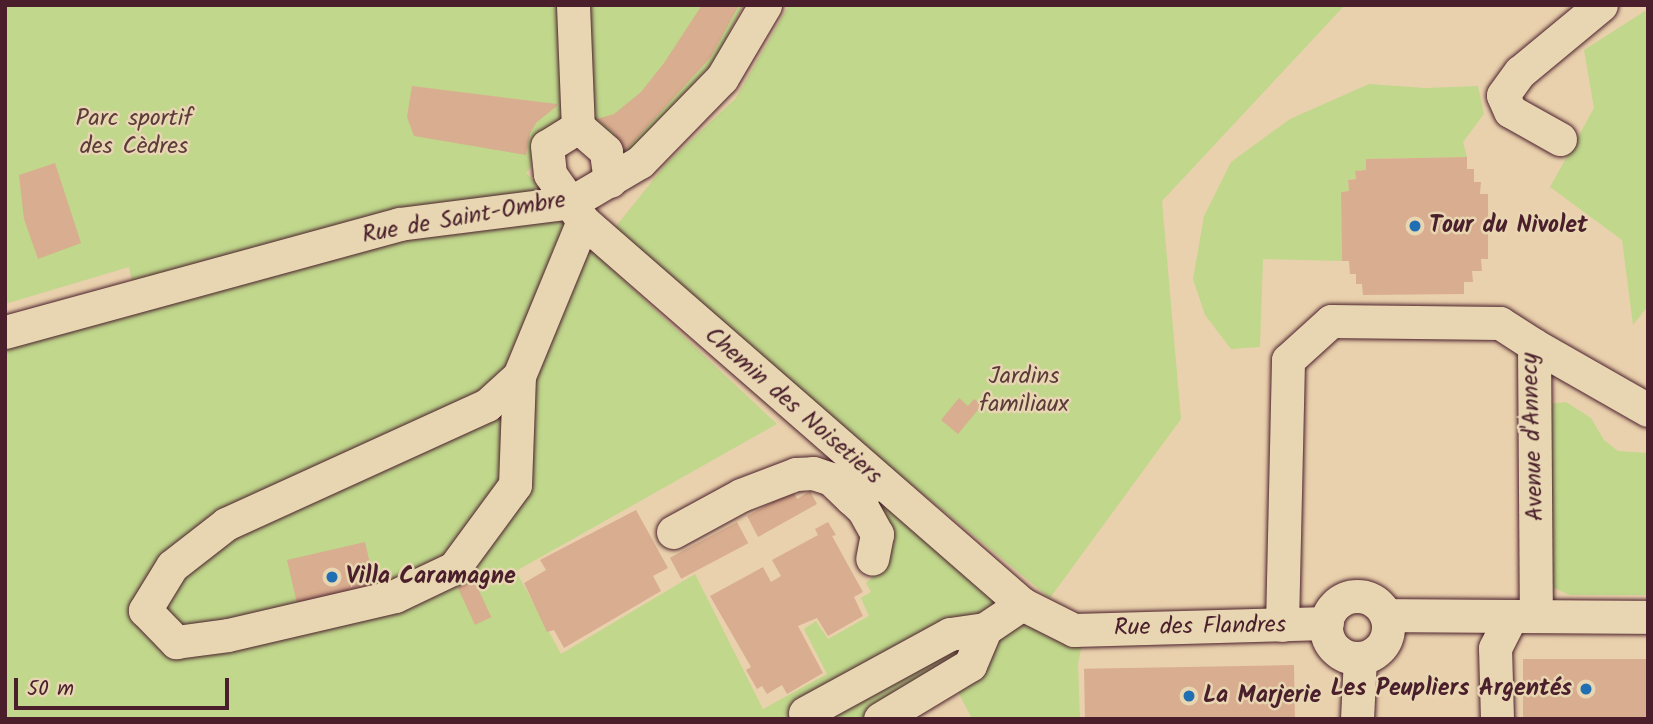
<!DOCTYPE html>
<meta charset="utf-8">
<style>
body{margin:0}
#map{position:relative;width:1653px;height:724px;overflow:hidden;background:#ead1ad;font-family:Kalam,sans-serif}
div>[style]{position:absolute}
.green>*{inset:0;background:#c0d78c}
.building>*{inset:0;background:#d9ad8f;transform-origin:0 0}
.roads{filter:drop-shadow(0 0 2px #4a1f2b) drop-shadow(0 0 2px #4a1f2b)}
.minor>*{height:33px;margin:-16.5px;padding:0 16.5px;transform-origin:16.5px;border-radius:16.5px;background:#e8d6b3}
.minor>.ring{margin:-16.5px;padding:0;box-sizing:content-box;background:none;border:33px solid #e8d6b3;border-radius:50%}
.dots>*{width:19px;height:19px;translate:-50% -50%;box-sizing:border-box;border:4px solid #e8d6b3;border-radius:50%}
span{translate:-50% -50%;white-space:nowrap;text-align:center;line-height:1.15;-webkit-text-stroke:5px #e8d6b3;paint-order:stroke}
.park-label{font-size:24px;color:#5c3b3a}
.street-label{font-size:24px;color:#4a1f2b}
.poi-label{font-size:24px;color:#4a1f2b;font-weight:700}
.left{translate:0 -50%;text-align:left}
.right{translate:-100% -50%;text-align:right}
.frame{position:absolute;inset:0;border:7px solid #4a1f2b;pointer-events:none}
.scale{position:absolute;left:14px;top:678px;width:215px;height:32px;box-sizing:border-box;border:4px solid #4a1f2b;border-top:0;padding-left:9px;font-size:21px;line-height:24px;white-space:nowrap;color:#4a1f2b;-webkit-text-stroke:5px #e8d6b3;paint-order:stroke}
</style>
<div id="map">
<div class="green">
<i style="clip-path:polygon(5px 5px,743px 5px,716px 59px,625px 160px,568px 123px,526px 173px,553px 200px,133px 286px,129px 267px,5px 304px)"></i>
<i style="clip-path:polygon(789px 5px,1345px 5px,1162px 201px,1181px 419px,1050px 598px,826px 415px,612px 231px,666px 164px,736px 98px)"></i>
<i style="clip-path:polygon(1648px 9px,1648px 306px,1633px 325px,1622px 240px,1550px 187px,1594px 108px,1584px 50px)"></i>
<i style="clip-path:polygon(1369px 84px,1425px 88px,1478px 86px,1484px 114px,1463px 142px,1467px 157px,1366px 159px,1366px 170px,1355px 171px,1356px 179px,1348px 180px,1349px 191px,1341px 192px,1342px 261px,1263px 259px,1260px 347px,1231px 349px,1205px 315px,1193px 279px,1204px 216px,1231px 162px,1290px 119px)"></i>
<i style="clip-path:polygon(569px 218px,603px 253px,602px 260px,777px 424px,516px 571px,561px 654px,695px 574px,763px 709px,827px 674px,804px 629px,816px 621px,828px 639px,869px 616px,861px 598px,871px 592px,866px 583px,883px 568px,892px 545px,878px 504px,885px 497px,1083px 640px,1078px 664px,1080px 719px,972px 719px,953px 682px,892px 719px,5px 719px,5px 340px,391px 234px)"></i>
<i style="clip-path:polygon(1566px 402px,1591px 418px,1604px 440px,1618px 451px,1648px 453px,1648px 595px,1570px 595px,1554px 588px,1548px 579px,1550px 404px)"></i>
</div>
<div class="building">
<i style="clip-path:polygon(702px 5px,739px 5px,711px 57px,625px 151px,613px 132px,597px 119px,614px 114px,641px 92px,664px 63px)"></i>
<i style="clip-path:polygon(412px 86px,557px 104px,557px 106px,537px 122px,530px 133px,526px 155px,414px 136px,407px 117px)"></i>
<i style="clip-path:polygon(1467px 157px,1467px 169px,1474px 169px,1474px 182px,1481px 182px,1480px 194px,1488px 194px,1488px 259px,1481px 259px,1482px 271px,1472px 271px,1473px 282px,1464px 282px,1464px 294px,1363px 295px,1362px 284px,1356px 284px,1356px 274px,1350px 274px,1349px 261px,1342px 261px,1341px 192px,1349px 191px,1348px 180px,1356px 179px,1355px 171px,1366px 170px,1366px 159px)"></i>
<i style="clip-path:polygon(55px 163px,81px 243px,38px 259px,24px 219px,19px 175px)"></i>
<i style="clip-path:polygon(959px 398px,968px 406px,974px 399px,982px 405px,958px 434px,941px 420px)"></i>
<i style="clip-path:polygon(793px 491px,797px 499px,810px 491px,817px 504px,758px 537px,747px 516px)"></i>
<i style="clip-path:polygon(636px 510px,668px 568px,653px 576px,661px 591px,564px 648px,554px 630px,547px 632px,524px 583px,546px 570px,540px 560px)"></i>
<i style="left:737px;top:522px;width:24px;height:76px;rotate:62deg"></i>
<i style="clip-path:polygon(828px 522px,836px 535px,832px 536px,863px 592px,854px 597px,863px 616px,828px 636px,817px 618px,798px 626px,823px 673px,787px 694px,782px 685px,767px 694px,762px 686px,757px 689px,746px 670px,751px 667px,710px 596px,763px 567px,771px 582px,781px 576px,772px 560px,818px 535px,815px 529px)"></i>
<i style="left:365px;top:542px;width:52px;height:80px;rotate:77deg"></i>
<i style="left:474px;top:580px;width:41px;height:18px;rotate:65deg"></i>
<i style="left:1648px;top:659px;width:59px;height:125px;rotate:90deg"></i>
<i style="left:1294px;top:665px;width:54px;height:210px;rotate:89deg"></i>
</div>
<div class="roads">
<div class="minor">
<i style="left:573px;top:5px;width:122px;rotate:87.7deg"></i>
<i style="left:1560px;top:139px;width:57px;rotate:-150.8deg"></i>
<i style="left:1510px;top:111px;width:17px;rotate:-114deg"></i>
<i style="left:1503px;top:95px;width:29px;rotate:-54deg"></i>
<i style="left:1520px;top:72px;width:105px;rotate:-39.6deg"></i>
<i style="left:610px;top:181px;width:30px;rotate:-98deg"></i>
<i style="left:606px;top:151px;width:37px;rotate:-139deg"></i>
<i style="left:578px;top:127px;width:36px;rotate:148deg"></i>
<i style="left:547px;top:146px;width:28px;rotate:84deg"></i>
<i style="left:550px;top:174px;width:57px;rotate:54.9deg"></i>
<i style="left:583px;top:221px;width:583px;rotate:41.1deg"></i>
<i style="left:1022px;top:604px;width:58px;rotate:26.6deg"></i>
<i style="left:1074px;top:630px;width:253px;rotate:-1.6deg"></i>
<i style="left:5px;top:332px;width:409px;rotate:-15.3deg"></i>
<i style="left:399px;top:224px;width:174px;rotate:-7.2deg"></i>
<i style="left:572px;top:202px;width:79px;rotate:-30.5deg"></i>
<i style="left:640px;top:162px;width:117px;rotate:-45.7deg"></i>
<i style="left:722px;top:78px;width:85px;rotate:-59.5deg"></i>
<i style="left:1534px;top:345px;width:131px;rotate:29.7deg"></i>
<i style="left:519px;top:376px;width:43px;rotate:137.8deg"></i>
<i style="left:487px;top:405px;width:287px;rotate:155.5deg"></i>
<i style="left:226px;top:524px;width:68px;rotate:142.1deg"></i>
<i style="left:172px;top:566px;width:52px;rotate:121.5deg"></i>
<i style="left:145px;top:610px;width:45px;rotate:45.9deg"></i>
<i style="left:176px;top:642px;width:52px;rotate:-7.7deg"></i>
<i style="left:228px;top:635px;width:171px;rotate:-13.1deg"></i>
<i style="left:395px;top:596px;width:65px;rotate:-25.4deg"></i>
<i style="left:454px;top:568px;width:103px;rotate:-53.7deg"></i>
<i style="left:515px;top:485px;width:109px;rotate:-87.9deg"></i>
<i style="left:519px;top:376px;width:168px;rotate:-67.6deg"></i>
<i style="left:851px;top:498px;width:16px;rotate:43deg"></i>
<i style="left:863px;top:509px;width:29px;rotate:61deg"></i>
<i style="left:877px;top:534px;width:25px;rotate:101deg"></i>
<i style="left:673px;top:532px;width:77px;rotate:-28.6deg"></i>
<i style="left:741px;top:495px;width:59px;rotate:-20.9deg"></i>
<i style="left:796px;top:474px;width:17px;rotate:-3deg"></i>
<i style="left:813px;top:473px;width:19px;rotate:18deg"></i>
<i style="left:831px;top:479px;width:28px;rotate:44deg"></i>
<i style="left:851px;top:498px;width:33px;rotate:-31deg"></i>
<i class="ring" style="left:1326px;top:596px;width:29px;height:29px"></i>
<i style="left:1386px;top:615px;width:262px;rotate:0.4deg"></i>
<i style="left:1282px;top:625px;width:265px;rotate:-88.7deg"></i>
<i style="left:1288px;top:360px;width:58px;rotate:-42.2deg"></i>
<i style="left:1331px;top:321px;width:169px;rotate:0.7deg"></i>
<i style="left:1500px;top:323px;width:40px;rotate:32.9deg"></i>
<i style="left:1534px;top:345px;width:270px;rotate:89.6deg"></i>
<i style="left:805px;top:713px;width:165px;rotate:-28.6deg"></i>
<i style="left:950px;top:634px;width:35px;rotate:-8deg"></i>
<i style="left:985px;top:629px;width:45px;rotate:-34deg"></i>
<i style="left:880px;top:719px;width:105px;rotate:-31deg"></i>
<i style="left:970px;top:665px;width:39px;rotate:-67deg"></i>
<i style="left:1357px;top:719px;width:61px;rotate:-87.2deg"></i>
<i style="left:1497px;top:719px;width:71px;rotate:-91.6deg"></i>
<i style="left:1495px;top:648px;width:35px;rotate:-63deg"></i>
</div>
</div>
<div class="dots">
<i style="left:1415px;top:226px;background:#1f6fb2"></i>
<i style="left:332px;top:577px;background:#1f6fb2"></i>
<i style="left:1586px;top:689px;background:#1f6fb2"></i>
<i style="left:1189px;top:696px;background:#1f6fb2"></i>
</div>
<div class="park-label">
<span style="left:134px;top:133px">Parc sportif<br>des Cèdres</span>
<span style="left:1024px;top:391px">Jardins<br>familiaux</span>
</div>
<div class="street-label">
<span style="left:464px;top:218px;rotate:-10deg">Rue de Saint-Ombre</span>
<span style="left:793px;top:406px;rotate:41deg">Chemin des Noisetiers</span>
<span style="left:1533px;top:437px;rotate:-92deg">Avenue d'Annecy</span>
<span style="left:1200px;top:627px;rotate:-1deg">Rue des Flandres</span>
</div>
<div class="poi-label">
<span class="left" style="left:1429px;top:226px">Tour du Nivolet</span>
<span class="left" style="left:346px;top:577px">Villa Caramagne</span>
<span class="right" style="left:1572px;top:689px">Les Peupliers Argentés</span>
<span class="left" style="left:1203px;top:696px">La Marjerie</span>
</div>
<div class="frame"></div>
<div class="scale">50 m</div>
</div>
